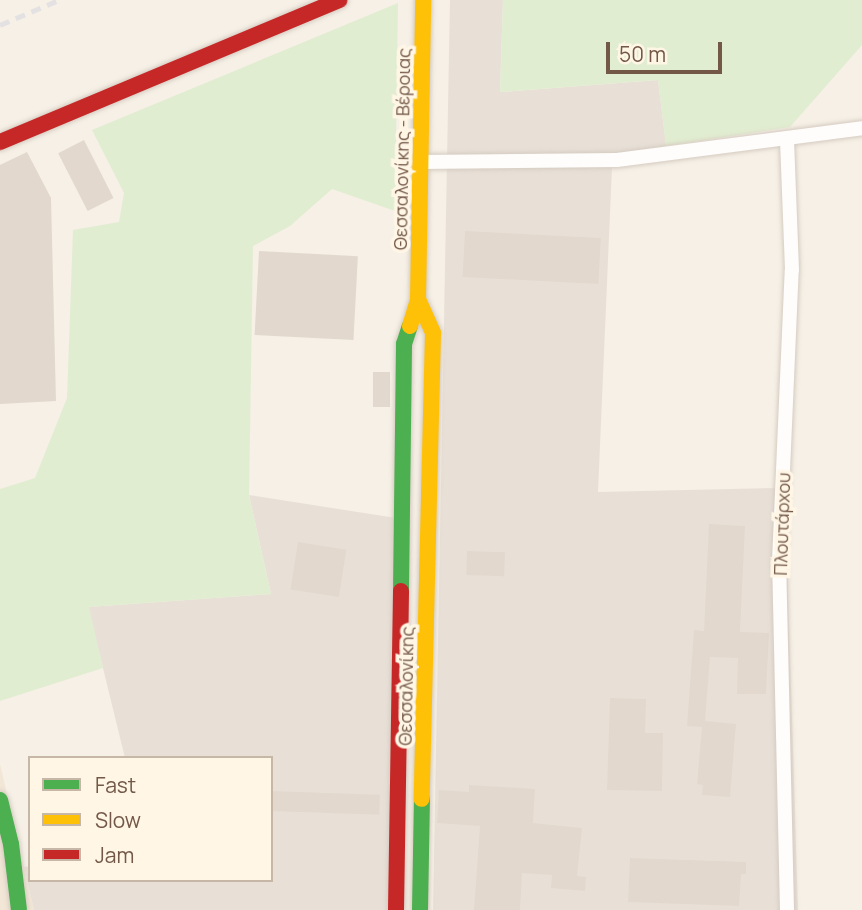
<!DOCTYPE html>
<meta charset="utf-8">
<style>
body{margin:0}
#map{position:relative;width:862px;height:910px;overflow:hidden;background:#f6f0e6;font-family:Manrope,sans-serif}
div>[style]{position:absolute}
.residential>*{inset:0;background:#f2e6d6}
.industrial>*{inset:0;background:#e8e0d7}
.green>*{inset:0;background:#e1edd0}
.building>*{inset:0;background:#e2d8ce;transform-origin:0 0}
.roads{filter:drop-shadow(0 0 2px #d5cbc1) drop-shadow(0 0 2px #d5cbc1)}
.street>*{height:14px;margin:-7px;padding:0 7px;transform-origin:7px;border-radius:7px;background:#fefdfb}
.fast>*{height:16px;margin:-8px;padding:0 8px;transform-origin:8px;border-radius:8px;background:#4caf50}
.slow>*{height:16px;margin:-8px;padding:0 8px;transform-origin:8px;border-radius:8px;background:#ffc107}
.jam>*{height:16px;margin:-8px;padding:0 8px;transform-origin:8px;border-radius:8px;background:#c62828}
.rail>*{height:4.5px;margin-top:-2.25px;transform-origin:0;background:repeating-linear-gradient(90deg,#e4e1e3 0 10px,transparent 0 17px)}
span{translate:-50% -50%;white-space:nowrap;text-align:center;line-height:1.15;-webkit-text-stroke:7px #fff6e6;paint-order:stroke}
.street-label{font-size:18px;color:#735847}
.legend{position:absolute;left:28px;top:756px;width:245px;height:126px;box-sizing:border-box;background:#fff6e6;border:2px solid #c7b7a6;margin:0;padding:9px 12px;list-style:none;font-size:21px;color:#735847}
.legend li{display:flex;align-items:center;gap:14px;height:35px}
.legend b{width:35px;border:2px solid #c7b7a6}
.scale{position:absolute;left:606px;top:42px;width:116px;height:32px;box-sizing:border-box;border:4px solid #735847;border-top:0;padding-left:9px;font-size:21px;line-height:24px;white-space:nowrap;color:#735847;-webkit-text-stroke:5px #fff6e6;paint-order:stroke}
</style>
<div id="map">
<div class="residential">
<i style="clip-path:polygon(0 764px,24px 867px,34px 910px,0 910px)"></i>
</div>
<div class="industrial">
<i style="clip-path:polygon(450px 0,503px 0,500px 92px,658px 80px,668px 160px,612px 167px,598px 492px,776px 488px,790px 491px,787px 560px,798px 910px,433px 910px)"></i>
<i style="clip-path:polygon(249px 495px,396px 518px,389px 910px,34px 910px,24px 867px,30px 866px,30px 880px,271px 880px,271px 758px,125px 758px,88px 607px,271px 594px)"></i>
</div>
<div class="green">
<i style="clip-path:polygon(503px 0,862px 0,862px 45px,790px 127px,666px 146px,658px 80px,500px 92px)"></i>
<i style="clip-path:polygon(398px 3px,395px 211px,332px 189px,290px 226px,253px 246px,249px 495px,271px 594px,89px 607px,103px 668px,0 701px,0 489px,35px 478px,67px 398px,73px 230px,119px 222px,124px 193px,92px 130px)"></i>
</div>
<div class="building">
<i style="left:84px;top:140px;width:65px;height:29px;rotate:63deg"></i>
<i style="clip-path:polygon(27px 152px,51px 198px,56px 401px,0 404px,0 165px)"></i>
<i style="left:465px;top:231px;width:136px;height:46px;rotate:3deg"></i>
<i style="left:259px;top:251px;width:99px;height:84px;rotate:3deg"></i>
<i style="left:373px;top:372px;width:17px;height:35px"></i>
<i style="clip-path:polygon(709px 524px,745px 526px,740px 632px,769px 633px,766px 694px,737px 694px,738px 658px,710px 657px,705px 721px,736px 724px,730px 797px,702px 795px,703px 785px,697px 784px,702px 727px,687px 726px,694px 630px,704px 631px)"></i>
<i style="left:298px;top:542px;width:49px;height:48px;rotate:9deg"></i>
<i style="left:467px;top:551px;width:38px;height:24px;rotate:2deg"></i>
<i style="clip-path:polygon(610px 698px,646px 699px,645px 733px,663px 733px,662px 791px,607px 790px)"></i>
<i style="clip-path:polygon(469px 785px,535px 789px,533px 823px,582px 828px,577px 876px,586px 877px,585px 891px,551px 888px,552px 875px,522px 873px,520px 910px,474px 910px,480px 826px,437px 823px,439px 790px,469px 792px)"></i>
<i style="left:271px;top:791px;width:109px;height:20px;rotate:2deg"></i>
<i style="clip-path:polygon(630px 858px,746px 862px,746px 874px,741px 874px,739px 906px,628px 902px)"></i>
</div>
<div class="roads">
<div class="street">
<i style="left:420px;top:162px;width:197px;rotate:-0.6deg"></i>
<i style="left:617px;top:160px;width:247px;rotate:-7.4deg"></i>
<i style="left:787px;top:910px;width:348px;rotate:-91.3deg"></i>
<i style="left:779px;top:562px;width:292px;rotate:-87.5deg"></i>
<i style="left:792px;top:270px;width:131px;rotate:-92.2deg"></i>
</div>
<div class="fast">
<i style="left:401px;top:591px;width:247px;rotate:-89.3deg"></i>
<i style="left:404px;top:344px;width:19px;rotate:-72deg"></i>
<i style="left:0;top:800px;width:45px;rotate:76deg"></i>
<i style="left:11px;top:844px;width:66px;rotate:83.1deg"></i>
<i style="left:420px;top:910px;width:111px;rotate:-89deg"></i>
</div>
<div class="slow">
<i style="left:418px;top:299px;width:37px;rotate:66deg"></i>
<i style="left:433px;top:333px;width:466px;rotate:91.4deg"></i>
<i style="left:410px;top:326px;width:28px;rotate:-73deg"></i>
<i style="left:418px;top:299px;width:299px;rotate:-89deg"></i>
</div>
<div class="jam">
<i style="left:0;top:142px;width:368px;rotate:-22.7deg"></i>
<i style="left:396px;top:910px;width:319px;rotate:-89.1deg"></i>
</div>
</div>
<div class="rail">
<i style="left:0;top:25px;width:64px;rotate:-23deg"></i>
</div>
<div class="street-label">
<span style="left:402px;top:149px;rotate:-89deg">Θεσσαλονίκης - Βέροιας</span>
<span style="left:782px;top:524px;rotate:-88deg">Πλουτάρχου</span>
<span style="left:406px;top:686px;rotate:-89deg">Θεσσαλονίκης</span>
</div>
<ul class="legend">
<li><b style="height:9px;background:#4caf50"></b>Fast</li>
<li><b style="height:9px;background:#ffc107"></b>Slow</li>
<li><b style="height:9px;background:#c62828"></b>Jam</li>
</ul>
<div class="scale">50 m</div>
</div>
